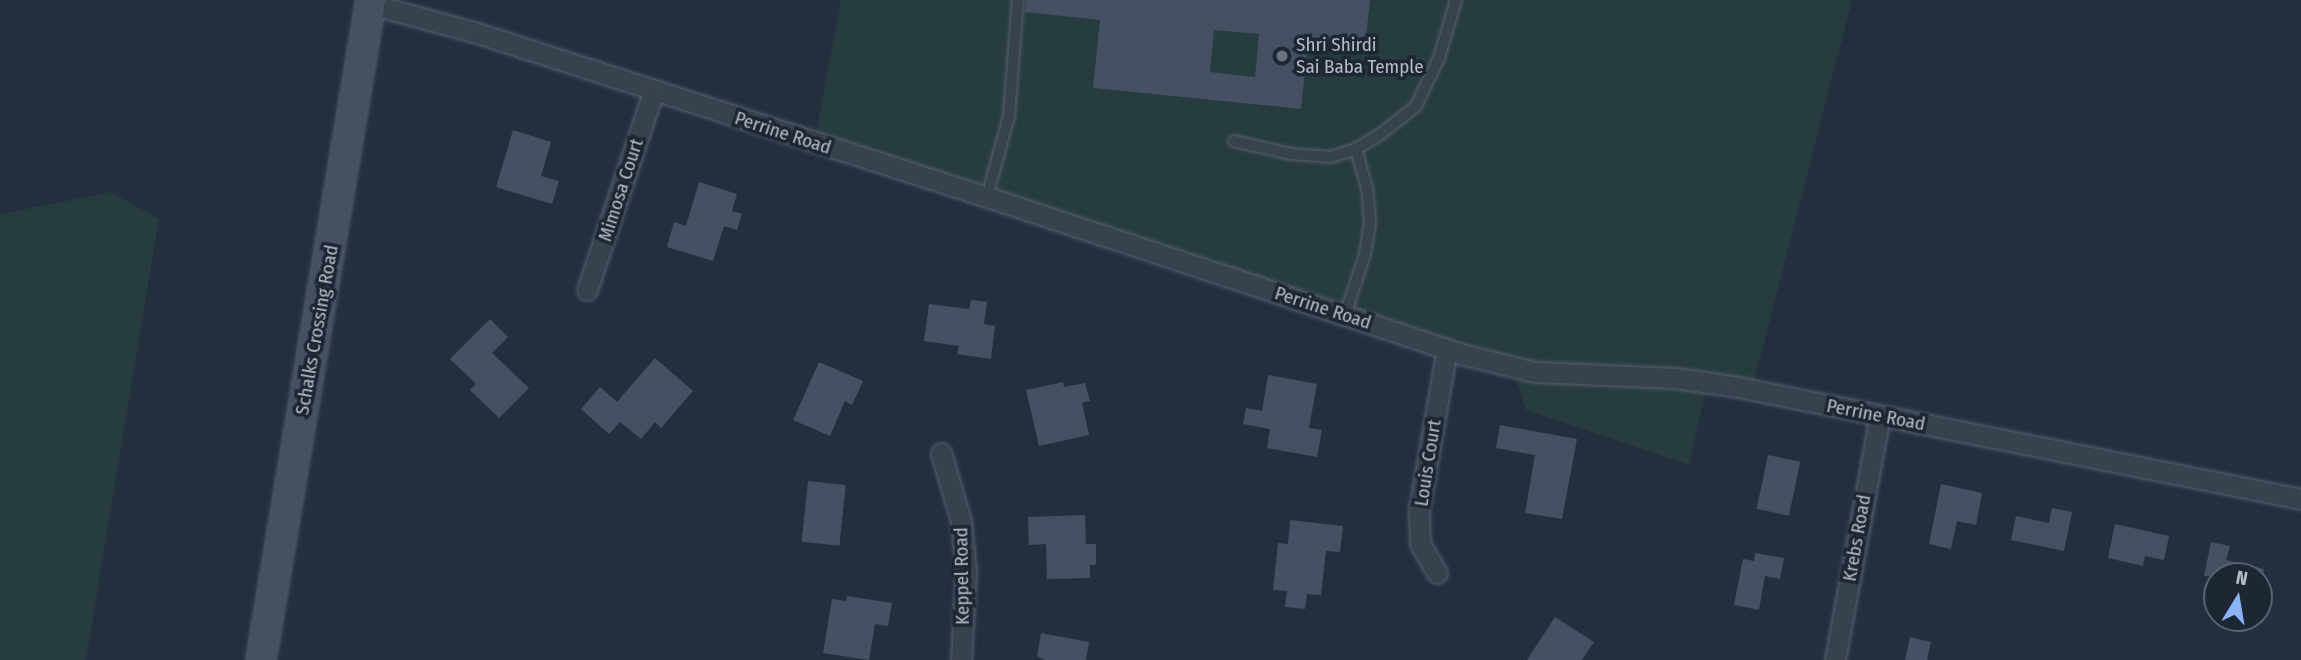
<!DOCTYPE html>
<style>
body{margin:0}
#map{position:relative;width:2301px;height:660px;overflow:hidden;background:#242f3e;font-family:"Fira Sans Condensed",sans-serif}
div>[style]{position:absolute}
.green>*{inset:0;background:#263c3f}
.building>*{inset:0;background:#455162;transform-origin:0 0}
.roads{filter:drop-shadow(0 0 2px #565f6c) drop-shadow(0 0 2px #565f6c)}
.lane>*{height:10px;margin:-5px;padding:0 5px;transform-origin:5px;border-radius:5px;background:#38414e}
.street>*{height:19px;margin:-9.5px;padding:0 9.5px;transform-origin:9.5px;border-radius:9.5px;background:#38414e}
.secondary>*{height:28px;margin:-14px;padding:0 14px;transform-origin:14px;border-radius:14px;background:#465061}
.dots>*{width:19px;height:19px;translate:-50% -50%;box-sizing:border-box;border:4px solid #1d2633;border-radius:50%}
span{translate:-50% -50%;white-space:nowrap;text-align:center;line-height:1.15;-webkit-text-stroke:7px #1d2633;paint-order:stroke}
.poi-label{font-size:19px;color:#b4bcc9}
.left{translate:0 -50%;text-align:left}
.street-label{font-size:19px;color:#b4bcc9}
.north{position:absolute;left:2203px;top:562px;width:70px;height:70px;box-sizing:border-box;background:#1d2633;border:2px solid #59626f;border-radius:50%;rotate:11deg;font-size:19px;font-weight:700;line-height:28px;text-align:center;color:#b4bcc9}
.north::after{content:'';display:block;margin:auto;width:24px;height:32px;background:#8ab4f8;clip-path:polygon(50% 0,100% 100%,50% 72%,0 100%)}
</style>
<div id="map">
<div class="green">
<i style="clip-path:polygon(841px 0,1852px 0,1750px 397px,1706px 389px,1689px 465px,1526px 410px,1513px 368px,816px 134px)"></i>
<i style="clip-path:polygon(111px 192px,159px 219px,86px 660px,0 660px,0 214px)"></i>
</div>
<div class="building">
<i style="clip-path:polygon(evenodd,1026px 0,1370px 0,1365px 46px,1308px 41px,1301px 109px,1093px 88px,1100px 20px,1025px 12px,1026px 0,1214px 30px,1259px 34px,1255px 77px,1210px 72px,1214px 30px)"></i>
<i style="clip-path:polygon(513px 130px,551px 142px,541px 176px,559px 181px,552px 204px,496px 187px)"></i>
<i style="clip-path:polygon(699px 182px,737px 194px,732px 211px,742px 214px,737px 230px,724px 226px,713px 261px,667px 247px,674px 222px,686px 226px)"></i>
<i style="clip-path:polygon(971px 300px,987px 302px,984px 324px,995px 326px,991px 359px,957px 354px,959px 346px,924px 341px,929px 304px,969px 309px)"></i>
<i style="clip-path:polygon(490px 319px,508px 337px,492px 353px,529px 388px,499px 418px,470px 390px,476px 384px,450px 359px)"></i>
<i style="clip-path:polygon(655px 358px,693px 391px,661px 428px,655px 422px,641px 439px,620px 422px,609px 434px,581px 409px,600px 387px,617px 402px)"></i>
<i style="clip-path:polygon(819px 362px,863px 381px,852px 405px,845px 401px,830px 436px,793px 420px)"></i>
<i style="clip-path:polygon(1268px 375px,1317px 384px,1309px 428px,1322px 430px,1317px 457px,1267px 448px,1270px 429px,1243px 424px,1246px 408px,1262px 411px)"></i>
<i style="clip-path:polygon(1063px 382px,1064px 387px,1085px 383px,1090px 401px,1082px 403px,1089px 435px,1039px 446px,1026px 390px)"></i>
<i style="clip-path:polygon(1500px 425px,1577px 439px,1562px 519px,1525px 513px,1535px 455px,1496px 448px)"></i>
<i style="left:1768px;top:455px;width:33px;height:55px;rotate:12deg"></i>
<i style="left:808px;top:481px;width:38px;height:61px;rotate:6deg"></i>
<i style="clip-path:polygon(1941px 484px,1982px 493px,1976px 525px,1957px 521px,1951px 549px,1929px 544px)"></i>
<i style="clip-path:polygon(2052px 508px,2072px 512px,2064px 551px,2011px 540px,2016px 516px,2049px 523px)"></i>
<i style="clip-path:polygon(1085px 515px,1086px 544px,1096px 544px,1096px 565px,1090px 565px,1090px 578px,1047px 579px,1046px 544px,1029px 545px,1028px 517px)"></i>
<i style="clip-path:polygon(1290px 520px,1343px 526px,1340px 552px,1326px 551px,1321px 595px,1307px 594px,1305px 609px,1285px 607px,1287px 591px,1273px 590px,1278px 543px,1288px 544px)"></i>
<i style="clip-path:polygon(2115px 524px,2169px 536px,2164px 560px,2145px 556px,2143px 566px,2108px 558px)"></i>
<i style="clip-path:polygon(2211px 542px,2230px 546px,2226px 560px,2264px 569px,2263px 576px,2204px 576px)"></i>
<i style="clip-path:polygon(1755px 553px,1784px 558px,1780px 579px,1765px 576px,1759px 610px,1734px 605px,1743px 559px,1754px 561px)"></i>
<i style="clip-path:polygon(847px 596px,892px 603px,888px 626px,875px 624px,869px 660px,823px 653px,832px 599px,846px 601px)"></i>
<i style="clip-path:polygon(1555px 617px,1594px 642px,1582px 660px,1527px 660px)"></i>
<i style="clip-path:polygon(1041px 633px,1089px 642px,1086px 660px,1045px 660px,1037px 656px)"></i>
<i style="clip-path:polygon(1910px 637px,1931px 642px,1927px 660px,1905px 660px)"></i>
</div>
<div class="roads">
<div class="lane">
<i style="left:1234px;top:141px;width:58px;rotate:12.8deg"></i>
<i style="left:1291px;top:154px;width:40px;rotate:4.3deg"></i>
<i style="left:1331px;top:157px;width:26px;rotate:-18deg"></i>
<i style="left:1356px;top:149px;width:26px;rotate:-31deg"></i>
<i style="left:1378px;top:136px;width:48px;rotate:-38.3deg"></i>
<i style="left:1416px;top:106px;width:53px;rotate:-64.4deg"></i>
<i style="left:1439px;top:58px;width:60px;rotate:-73.7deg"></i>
<i style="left:987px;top:197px;width:84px;rotate:-74.8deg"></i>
<i style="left:1009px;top:116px;width:116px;rotate:-85.6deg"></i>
<i style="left:1345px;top:315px;width:64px;rotate:-71.8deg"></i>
<i style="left:1365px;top:254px;width:33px;rotate:-81deg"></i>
<i style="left:1370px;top:221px;width:33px;rotate:-95deg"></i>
<i style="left:1367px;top:188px;width:41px;rotate:-105.8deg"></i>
</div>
<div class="street">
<i style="left:370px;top:4px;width:108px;rotate:15.1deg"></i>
<i style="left:474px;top:32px;width:539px;rotate:17.83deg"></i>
<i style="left:987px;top:197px;width:503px;rotate:18.29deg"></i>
<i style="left:1465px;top:355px;width:72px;rotate:13.7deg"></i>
<i style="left:1535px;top:372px;width:140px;rotate:2.5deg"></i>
<i style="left:1675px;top:378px;width:64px;rotate:8.1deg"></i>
<i style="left:1738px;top:387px;width:574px;rotate:11.25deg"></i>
<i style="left:587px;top:290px;width:211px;rotate:-71.5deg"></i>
<i style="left:941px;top:453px;width:71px;rotate:73.6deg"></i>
<i style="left:961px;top:521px;width:50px;rotate:84.3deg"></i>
<i style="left:966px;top:571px;width:89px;rotate:93.2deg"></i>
<i style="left:1437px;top:573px;width:34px;rotate:-120deg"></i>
<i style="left:1420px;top:543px;width:34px;rotate:-92deg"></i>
<i style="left:1419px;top:509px;width:162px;rotate:-80.1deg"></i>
<i style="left:1835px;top:660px;width:248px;rotate:-79.6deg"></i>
</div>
<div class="secondary">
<i style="left:261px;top:660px;width:669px;rotate:-80.54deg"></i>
</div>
</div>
<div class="dots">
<i style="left:1282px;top:56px;background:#6b7280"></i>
</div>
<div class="poi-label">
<span class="left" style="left:1296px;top:56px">Shri Shirdi<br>Sai Baba Temple</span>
</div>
<div class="street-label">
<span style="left:783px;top:133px;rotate:18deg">Perrine Road</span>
<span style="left:621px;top:190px;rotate:-72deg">Mimosa Court</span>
<span style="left:1323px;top:308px;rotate:18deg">Perrine Road</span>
<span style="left:317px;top:330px;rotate:-80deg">Schalks Crossing Road</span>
<span style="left:1876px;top:415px;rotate:11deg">Perrine Road</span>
<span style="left:1428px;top:463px;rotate:-81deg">Louis Court</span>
<span style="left:1857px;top:538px;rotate:-80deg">Krebs Road</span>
<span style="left:962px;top:576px;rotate:-91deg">Keppel Road</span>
</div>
<div class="north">N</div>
</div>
